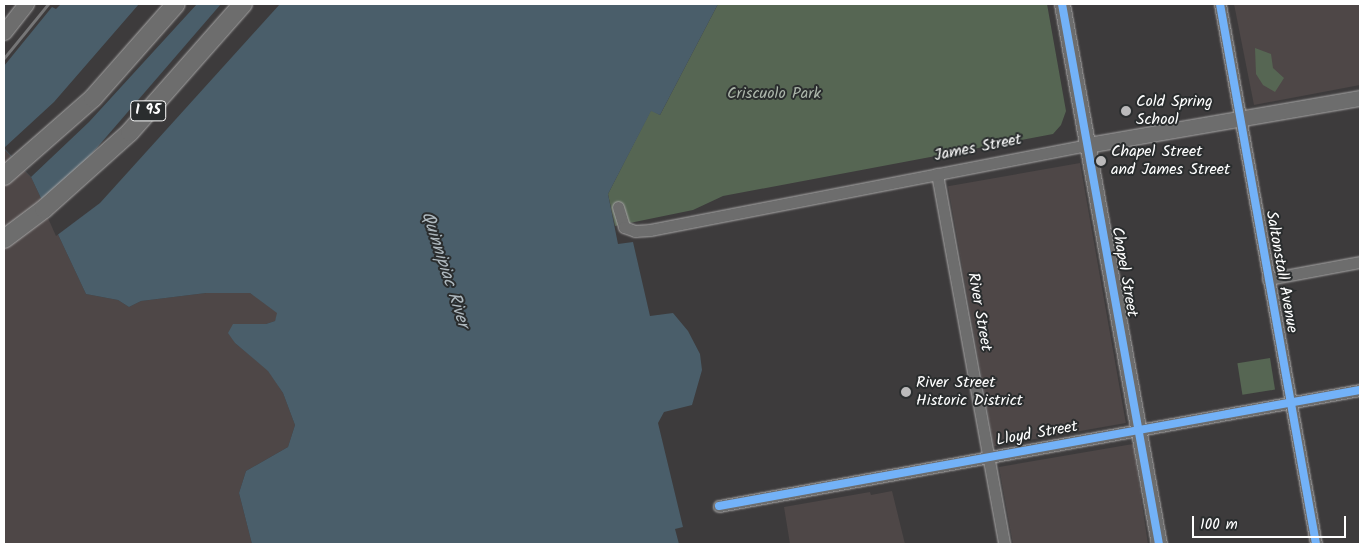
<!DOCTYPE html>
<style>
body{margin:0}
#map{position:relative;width:1364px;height:548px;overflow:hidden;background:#3d3b3c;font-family:Kalam,sans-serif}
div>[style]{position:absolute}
.built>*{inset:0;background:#4e4747;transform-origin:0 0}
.green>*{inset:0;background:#566653;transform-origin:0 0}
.water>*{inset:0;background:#4a5e6a}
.pier>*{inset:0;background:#3d3b3c}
.roads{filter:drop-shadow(0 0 1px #a8a7a7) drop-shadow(0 0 1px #a8a7a7)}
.minor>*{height:11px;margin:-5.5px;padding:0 5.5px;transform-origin:5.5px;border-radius:5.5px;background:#6d6d6d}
.major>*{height:15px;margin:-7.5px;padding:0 7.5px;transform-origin:7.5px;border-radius:7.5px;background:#6d6d6d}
.highway>*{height:18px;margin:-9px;padding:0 9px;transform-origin:9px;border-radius:9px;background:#6d6d6d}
.rail>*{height:3px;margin:-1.5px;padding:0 1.5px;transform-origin:1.5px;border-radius:1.5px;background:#767677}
.cycleway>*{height:8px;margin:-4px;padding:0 4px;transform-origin:4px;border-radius:4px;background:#73b2f8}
.dots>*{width:14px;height:14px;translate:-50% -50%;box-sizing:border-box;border:2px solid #2a2d2e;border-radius:50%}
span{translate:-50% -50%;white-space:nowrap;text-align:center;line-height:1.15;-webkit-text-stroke:4px #2a2d2e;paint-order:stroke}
.shield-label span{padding:1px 4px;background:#2a2d2e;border:1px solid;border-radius:4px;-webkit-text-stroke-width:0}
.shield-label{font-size:15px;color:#fff;font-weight:700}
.park-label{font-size:16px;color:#acb6ab}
.poi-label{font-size:16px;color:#fff}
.left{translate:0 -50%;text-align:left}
.street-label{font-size:16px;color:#fff}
.water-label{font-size:18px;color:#aeb8be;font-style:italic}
.frame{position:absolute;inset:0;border:5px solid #fff;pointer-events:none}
.scale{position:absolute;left:1192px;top:516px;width:154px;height:22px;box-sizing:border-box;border:2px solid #fff;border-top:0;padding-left:6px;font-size:15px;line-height:18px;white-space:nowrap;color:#fff;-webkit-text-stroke:4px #2a2d2e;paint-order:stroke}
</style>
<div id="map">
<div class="built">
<i style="clip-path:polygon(1234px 4px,1360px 4px,1360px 85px,1254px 105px)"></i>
<i style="clip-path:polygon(4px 149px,31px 177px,86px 294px,118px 300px,129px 307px,141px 301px,206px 293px,250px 293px,278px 313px,275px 321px,266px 324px,233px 324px,235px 343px,268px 370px,283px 393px,295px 425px,288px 447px,246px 471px,239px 493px,252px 544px,4px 544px)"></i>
<i style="left:1080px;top:163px;width:264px;height:134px;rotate:80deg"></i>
<i style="clip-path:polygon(1133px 444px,1148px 544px,1013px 544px,999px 467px)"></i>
<i style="clip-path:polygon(892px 491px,905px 544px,790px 544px,784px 507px,870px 492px,871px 495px)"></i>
</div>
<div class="green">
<i style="clip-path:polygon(718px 4px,1047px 4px,1066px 111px,1061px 125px,1053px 134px,723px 196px,693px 210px,615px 226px,608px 194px,651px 110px,660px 115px)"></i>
<i style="clip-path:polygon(1255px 48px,1271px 54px,1273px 68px,1284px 78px,1275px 92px,1263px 85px,1256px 74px)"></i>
<i style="left:1270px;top:358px;width:32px;height:33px;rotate:81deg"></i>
</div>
<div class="water">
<i style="clip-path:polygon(4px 4px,718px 4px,660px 115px,651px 111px,608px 194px,618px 244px,633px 242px,650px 316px,673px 313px,688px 331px,700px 354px,702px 370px,692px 405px,664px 412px,658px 423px,683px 527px,675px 529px,679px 544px,252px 544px,239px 493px,246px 471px,288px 447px,295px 425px,283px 393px,268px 371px,235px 343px,228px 333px,233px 324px,266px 324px,275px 321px,277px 313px,250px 293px,206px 293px,141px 301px,129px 307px,118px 300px,86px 294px,31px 177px,4px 149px)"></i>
</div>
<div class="pier">
<i style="clip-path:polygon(4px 4px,60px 5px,56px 9px,52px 7px,4px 66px)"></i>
<i style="clip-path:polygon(139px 4px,197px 4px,89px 122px,31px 177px,4px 148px,54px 102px)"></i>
<i style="clip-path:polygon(221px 4px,280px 4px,100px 203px,56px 236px,44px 209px)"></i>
</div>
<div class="roads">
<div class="minor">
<i style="left:1220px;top:4px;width:548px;rotate:79.92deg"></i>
<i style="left:937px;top:174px;width:376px;rotate:79.7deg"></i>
<i style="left:618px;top:207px;width:21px;rotate:73deg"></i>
<i style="left:624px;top:227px;width:12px;rotate:20deg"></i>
<i style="left:635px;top:231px;width:15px;rotate:-4deg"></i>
<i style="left:650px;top:230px;width:445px;rotate:-11deg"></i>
<i style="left:1268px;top:279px;width:94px;rotate:-10.5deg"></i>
<i style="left:719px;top:506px;width:651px;rotate:-10.26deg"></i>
</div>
<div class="major">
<i style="left:1062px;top:4px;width:549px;rotate:79.82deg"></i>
<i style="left:4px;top:32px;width:36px;rotate:-52deg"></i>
<i style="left:1087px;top:145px;width:277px;rotate:-9.8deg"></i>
</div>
<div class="highway">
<i style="left:4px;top:176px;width:118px;rotate:-41.2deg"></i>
<i style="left:93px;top:98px;width:125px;rotate:-48.6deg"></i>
<i style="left:4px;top:239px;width:50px;rotate:-36.9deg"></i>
<i style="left:44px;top:209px;width:115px;rotate:-41.8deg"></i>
<i style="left:130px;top:132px;width:171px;rotate:-48.6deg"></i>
</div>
</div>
<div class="rail">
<i style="left:4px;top:58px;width:70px;rotate:-50.8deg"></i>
</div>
<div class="cycleway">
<i style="left:1062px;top:4px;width:549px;rotate:79.82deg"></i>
<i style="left:1220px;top:4px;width:548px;rotate:79.92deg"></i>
<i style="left:719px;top:506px;width:651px;rotate:-10.26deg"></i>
</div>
<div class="dots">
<i style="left:1126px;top:111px;background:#bbbabb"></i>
<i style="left:1101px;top:161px;background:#bbbabb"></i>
<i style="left:906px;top:392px;background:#bbbabb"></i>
</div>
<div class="shield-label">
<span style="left:148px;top:111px">I 95</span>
</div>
<div class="park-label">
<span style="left:774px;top:94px">Criscuolo Park</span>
</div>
<div class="poi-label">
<span class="left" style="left:1136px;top:111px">Cold Spring<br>School</span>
<span class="left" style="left:1111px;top:161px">Chapel Street<br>and James Street</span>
<span class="left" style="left:916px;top:392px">River Street<br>Historic District</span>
</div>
<div class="street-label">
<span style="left:978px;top:148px;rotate:-11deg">James Street</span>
<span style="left:1124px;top:272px;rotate:80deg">Chapel Street</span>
<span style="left:1281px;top:272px;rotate:80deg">Saltonstall Avenue</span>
<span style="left:979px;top:312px;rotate:80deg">River Street</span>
<span style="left:1037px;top:434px;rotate:-10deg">Lloyd Street</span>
</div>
<div class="water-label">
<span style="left:444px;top:270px;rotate:72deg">Quinnipiac River</span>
</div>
<div class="frame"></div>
<div class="scale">100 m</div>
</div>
